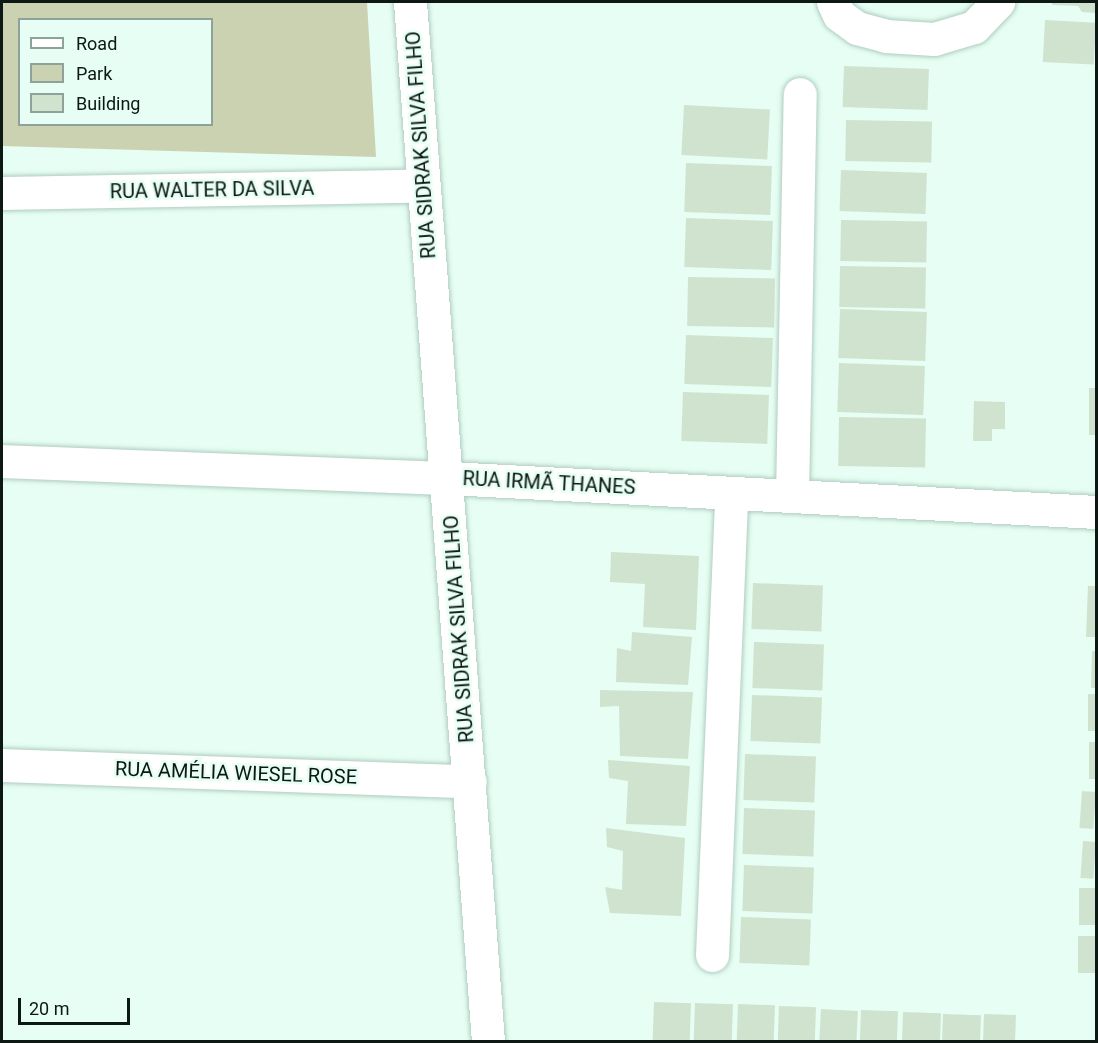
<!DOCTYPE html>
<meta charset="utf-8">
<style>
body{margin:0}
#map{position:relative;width:1098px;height:1043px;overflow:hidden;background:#e6fef3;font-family:Roboto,sans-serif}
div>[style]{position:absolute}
.green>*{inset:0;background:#cbd2b2}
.building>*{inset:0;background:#d0e3ce;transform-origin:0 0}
.roads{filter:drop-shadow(0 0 2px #b0ccc0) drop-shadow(0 0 2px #b0ccc0)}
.minor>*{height:33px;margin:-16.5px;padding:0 16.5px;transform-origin:16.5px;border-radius:16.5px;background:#fff}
span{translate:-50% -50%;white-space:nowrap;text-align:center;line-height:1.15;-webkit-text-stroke:5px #e6fef3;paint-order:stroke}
.street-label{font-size:20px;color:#0d1713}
.frame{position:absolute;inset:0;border:3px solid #0d1713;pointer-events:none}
.legend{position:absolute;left:18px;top:18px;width:195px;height:108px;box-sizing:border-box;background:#e6fef3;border:2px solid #8fa299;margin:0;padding:8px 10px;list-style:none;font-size:18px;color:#0d1713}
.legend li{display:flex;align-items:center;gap:12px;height:30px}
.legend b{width:30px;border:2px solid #8fa299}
.scale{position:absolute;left:18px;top:998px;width:112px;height:27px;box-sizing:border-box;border:3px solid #0d1713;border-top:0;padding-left:8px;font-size:18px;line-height:21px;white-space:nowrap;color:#0d1713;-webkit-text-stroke:4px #e6fef3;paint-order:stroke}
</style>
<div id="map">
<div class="green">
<i style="clip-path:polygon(evenodd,2px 2px,367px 2px,376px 157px,2px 146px,2px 2px,20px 20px,212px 20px,212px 124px,20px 124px,20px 20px)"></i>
</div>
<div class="building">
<i style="clip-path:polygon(1052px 2px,1096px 2px,1096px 13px,1082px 12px,1078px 6px,1052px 5px)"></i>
<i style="left:1045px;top:20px;width:51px;height:42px;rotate:3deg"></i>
<i style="left:844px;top:66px;width:85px;height:41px;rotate:2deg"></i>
<i style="left:684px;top:105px;width:86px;height:50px;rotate:3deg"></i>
<i style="left:846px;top:120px;width:86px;height:41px;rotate:1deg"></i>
<i style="left:686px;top:163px;width:86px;height:49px;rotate:2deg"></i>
<i style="left:841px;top:170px;width:86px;height:41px;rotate:2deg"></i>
<i style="left:686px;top:218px;width:87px;height:49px;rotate:2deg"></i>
<i style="left:841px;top:220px;width:86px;height:41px;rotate:1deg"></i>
<i style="left:840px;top:266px;width:86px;height:41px;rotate:1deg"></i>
<i style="left:688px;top:277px;width:87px;height:49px;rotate:1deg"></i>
<i style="left:840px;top:309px;width:87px;height:49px;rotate:2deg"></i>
<i style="left:686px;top:335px;width:87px;height:49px;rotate:2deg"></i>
<i style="left:839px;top:363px;width:86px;height:49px;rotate:2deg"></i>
<i style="left:1089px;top:388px;width:7px;height:47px"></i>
<i style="left:683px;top:392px;width:86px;height:49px;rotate:2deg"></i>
<i style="clip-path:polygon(974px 401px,1005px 402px,1005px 429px,992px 429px,992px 441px,973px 441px)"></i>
<i style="left:839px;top:417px;width:87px;height:49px;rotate:1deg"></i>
<i style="clip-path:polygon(611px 552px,699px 556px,696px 630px,643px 627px,645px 584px,610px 582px)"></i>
<i style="left:753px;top:583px;width:70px;height:46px;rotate:2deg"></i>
<i style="clip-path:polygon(1088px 586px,1096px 586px,1096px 637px,1086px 637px)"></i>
<i style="clip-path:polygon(632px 632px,692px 637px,688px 685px,616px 682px,617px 648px,631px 651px)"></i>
<i style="left:754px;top:642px;width:70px;height:46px;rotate:2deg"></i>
<i style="clip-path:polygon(1092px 651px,1096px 651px,1096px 688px,1091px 688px)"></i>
<i style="clip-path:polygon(600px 690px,693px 692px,688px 759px,620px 756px,619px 706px,600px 707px)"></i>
<i style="left:1088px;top:694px;width:8px;height:37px"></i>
<i style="left:752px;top:695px;width:70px;height:46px;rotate:2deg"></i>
<i style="left:1089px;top:742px;width:7px;height:37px"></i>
<i style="left:745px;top:754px;width:71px;height:46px;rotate:2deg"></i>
<i style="clip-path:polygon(608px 760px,690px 766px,686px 826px,626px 824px,628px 781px,609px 778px)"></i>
<i style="left:1082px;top:791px;width:14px;height:37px;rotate:4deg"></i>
<i style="left:744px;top:808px;width:71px;height:46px;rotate:2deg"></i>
<i style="clip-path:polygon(606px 828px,685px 838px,681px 916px,610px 913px,605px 887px,622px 890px,623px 851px,607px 847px)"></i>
<i style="left:1083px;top:841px;width:13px;height:37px;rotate:4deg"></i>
<i style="left:744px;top:865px;width:70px;height:46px;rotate:2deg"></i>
<i style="left:1079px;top:888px;width:17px;height:37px"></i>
<i style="left:741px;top:917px;width:70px;height:46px;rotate:2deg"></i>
<i style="left:1078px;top:936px;width:18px;height:37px"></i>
<i style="left:654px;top:1002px;width:37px;height:40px;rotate:2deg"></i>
<i style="left:695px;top:1003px;width:38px;height:39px;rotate:2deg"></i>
<i style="left:738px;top:1004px;width:37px;height:38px;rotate:2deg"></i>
<i style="left:779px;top:1006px;width:37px;height:36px;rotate:2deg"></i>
<i style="left:821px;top:1009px;width:37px;height:33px;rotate:3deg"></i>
<i style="left:861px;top:1010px;width:37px;height:32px;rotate:2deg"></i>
<i style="left:903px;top:1012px;width:38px;height:30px;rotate:2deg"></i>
<i style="left:943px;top:1014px;width:38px;height:28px;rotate:2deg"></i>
<i style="left:984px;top:1014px;width:32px;height:28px;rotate:2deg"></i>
</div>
<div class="roads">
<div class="minor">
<i style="left:410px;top:2px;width:1043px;rotate:85.71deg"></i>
<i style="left:833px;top:2px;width:14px;rotate:65deg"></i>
<i style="left:839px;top:15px;width:22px;rotate:36deg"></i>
<i style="left:857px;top:28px;width:30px;rotate:15deg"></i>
<i style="left:886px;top:36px;width:48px;rotate:3.6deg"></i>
<i style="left:934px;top:39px;width:42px;rotate:-16.7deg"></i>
<i style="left:974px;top:27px;width:35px;rotate:-46deg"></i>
<i style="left:2px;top:193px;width:421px;rotate:-1deg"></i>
<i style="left:2px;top:461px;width:446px;rotate:2.2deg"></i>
<i style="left:448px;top:478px;width:649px;rotate:3deg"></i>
<i style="left:792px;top:496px;width:402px;rotate:-88.9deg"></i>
<i style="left:2px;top:765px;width:468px;rotate:2deg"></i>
<i style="left:712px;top:955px;width:462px;rotate:-87.6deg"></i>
</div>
</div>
<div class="street-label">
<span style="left:421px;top:145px;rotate:-94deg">RUA SIDRAK SILVA FILHO</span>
<span style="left:212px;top:190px;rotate:-1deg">RUA WALTER DA SILVA</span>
<span style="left:549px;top:483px;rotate:3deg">RUA IRMÃ THANES</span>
<span style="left:459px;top:629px;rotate:-94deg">RUA SIDRAK SILVA FILHO</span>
<span style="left:236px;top:773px;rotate:2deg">RUA AMÉLIA WIESEL ROSE</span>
</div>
<div class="frame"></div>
<ul class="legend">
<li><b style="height:8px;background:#fff"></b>Road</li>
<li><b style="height:16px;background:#cbd2b2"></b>Park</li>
<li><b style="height:16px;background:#d0e3ce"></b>Building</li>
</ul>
<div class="scale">20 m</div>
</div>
